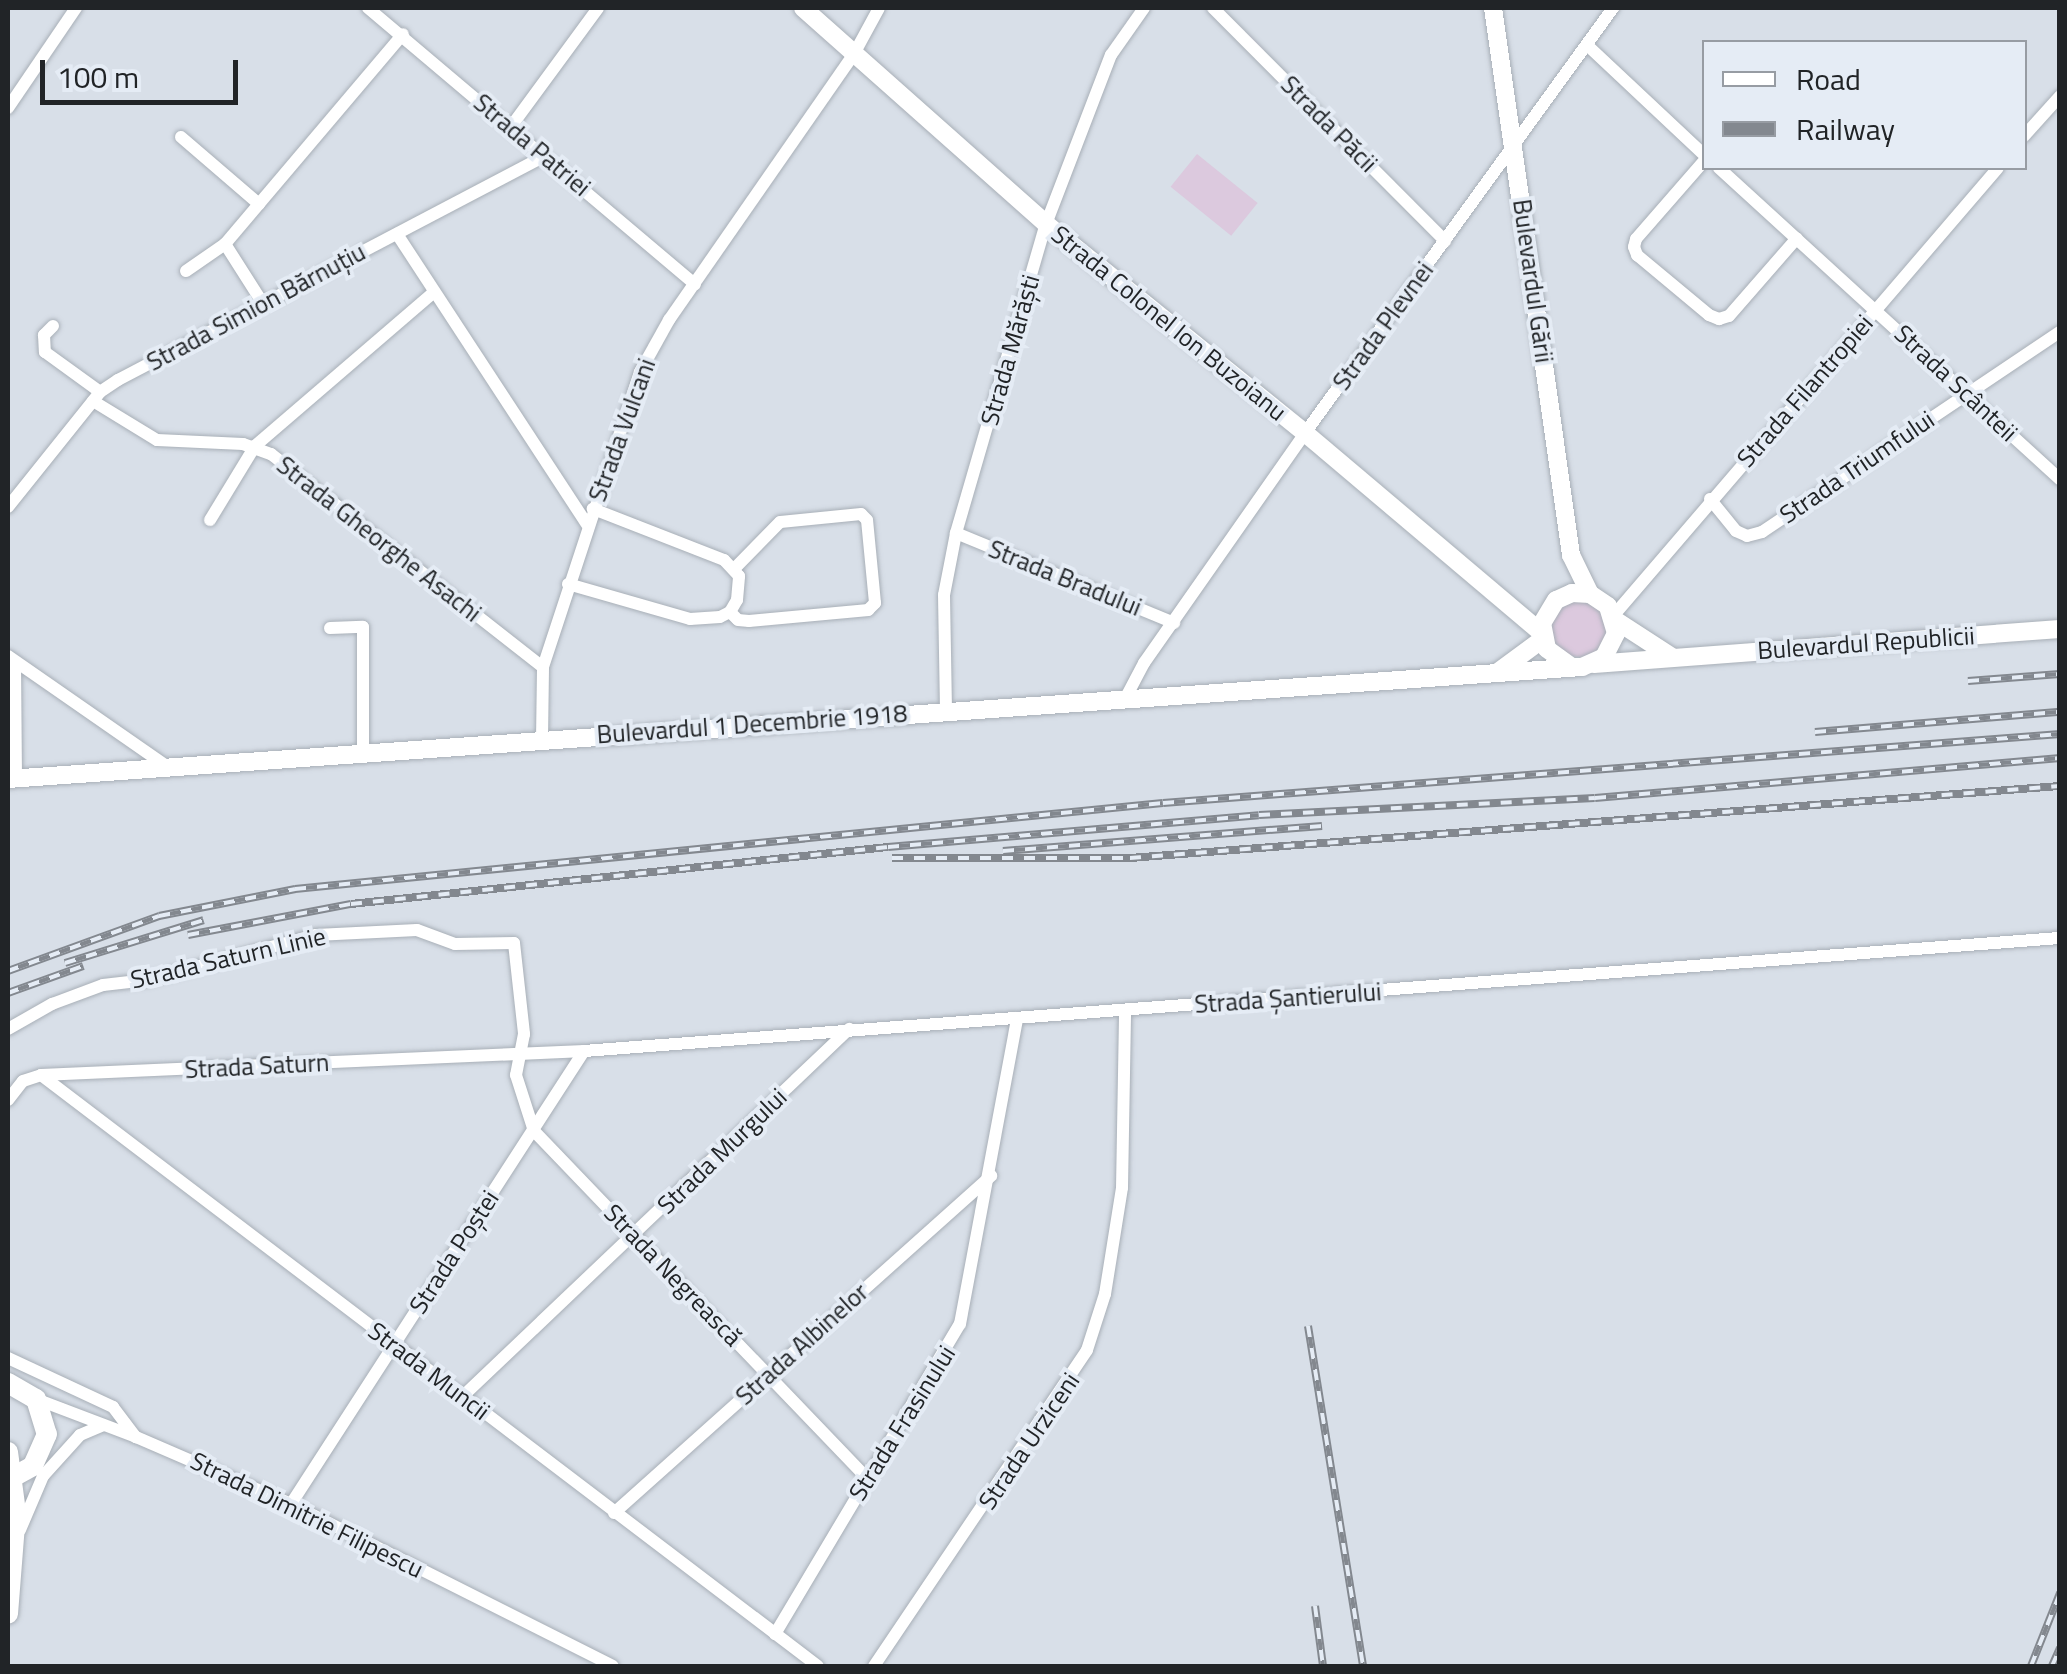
<!DOCTYPE html>
<meta charset="utf-8">
<style>
body{margin:0}
#map{position:relative;width:2067px;height:1674px;overflow:hidden;background:#d8dfe8;font-family:"Titillium Web",sans-serif}
div>[style]{position:absolute}
.green>*{inset:0;background:#dcc9de;transform-origin:0 0}
.round{border-radius:50%}
.roads{filter:drop-shadow(0 0 2px #a8afb7) drop-shadow(0 0 2px #a8afb7)}
.street>*{height:12px;margin:-6px;padding:0 6px;transform-origin:6px;border-radius:6px;background:#fff}
.secondary>*{height:18px;margin:-9px;padding:0 9px;transform-origin:9px;border-radius:9px;background:#fff}
.primary>*{height:20px;margin:-10px;padding:0 10px;transform-origin:10px;border-radius:10px;background:#fff}
.rail>*{height:8px;margin-top:-4px;transform-origin:0;background:repeating-linear-gradient(90deg,#e5ecf5 0 11px,#83888f 0 22px);box-sizing:border-box;border-block:2px solid #83888f}
span{translate:-50% -50%;white-space:nowrap;text-align:center;line-height:1.15;-webkit-text-stroke:8px #e5ecf5;paint-order:stroke}
.street-label{font-size:25px;color:#212427}
.frame{position:absolute;inset:0;border:10px solid #212427;pointer-events:none}
.legend{position:absolute;left:1702px;top:40px;width:325px;height:130px;box-sizing:border-box;background:#e5ecf5;border:2px solid #979ca3;margin:0;padding:12px 18px;list-style:none;font-size:30px;color:#212427}
.legend li{display:flex;align-items:center;gap:20px;height:50px}
.legend b{width:50px;border:2px solid #979ca3}
.scale{position:absolute;left:40px;top:60px;width:198px;height:45px;box-sizing:border-box;border:5px solid #212427;border-top:0;padding-left:12px;font-size:30px;line-height:35px;white-space:nowrap;color:#212427;-webkit-text-stroke:8px #e5ecf5;paint-order:stroke}
</style>
<div id="map">
<div class="green">
<i style="left:1197px;top:154px;width:78px;height:42px;rotate:39deg"></i>
<i class="round" style="left:1551px;top:601px;width:56px;height:56px"></i>
</div>
<div class="roads">
<div class="street">
<i style="left:368px;top:8px;width:428px;rotate:40.2deg"></i>
<i style="left:1213px;top:8px;width:329px;rotate:45.1deg"></i>
<i style="left:1587px;top:45px;width:161px;rotate:43.2deg"></i>
<i style="left:8px;top:108px;width:121px;rotate:-55.8deg"></i>
<i style="left:510px;top:128px;width:149px;rotate:-53.7deg"></i>
<i style="left:2024px;top:136px;width:54px;rotate:-48deg"></i>
<i style="left:181px;top:137px;width:103px;rotate:40.7deg"></i>
<i style="left:1704px;top:161px;width:103px;rotate:131.1deg"></i>
<i style="left:1636px;top:239px;width:8px;rotate:104deg"></i>
<i style="left:1634px;top:247px;width:9px;rotate:69deg"></i>
<i style="left:1637px;top:255px;width:94px;rotate:39.8deg"></i>
<i style="left:1709px;top:315px;width:11px;rotate:22deg"></i>
<i style="left:1719px;top:319px;width:10px;rotate:-17deg"></i>
<i style="left:1729px;top:316px;width:103px;rotate:-48.9deg"></i>
<i style="left:1719px;top:168px;width:462px;rotate:42.4deg"></i>
<i style="left:397px;top:234px;width:347px;rotate:56.8deg"></i>
<i style="left:186px;top:271px;width:47px;rotate:-34.7deg"></i>
<i style="left:262px;top:302px;width:69px;rotate:-122.5deg"></i>
<i style="left:225px;top:244px;width:275px;rotate:-49.7deg"></i>
<i style="left:53px;top:326px;width:13px;rotate:135deg"></i>
<i style="left:44px;top:335px;width:17px;rotate:87deg"></i>
<i style="left:45px;top:352px;width:68px;rotate:36deg"></i>
<i style="left:93px;top:401px;width:75px;rotate:31.4deg"></i>
<i style="left:157px;top:440px;width:86px;rotate:2.7deg"></i>
<i style="left:243px;top:444px;width:30px;rotate:20deg"></i>
<i style="left:271px;top:454px;width:345px;rotate:38.1deg"></i>
<i style="left:1710px;top:499px;width:41px;rotate:50.9deg"></i>
<i style="left:1736px;top:531px;width:12px;rotate:24deg"></i>
<i style="left:1747px;top:536px;width:16px;rotate:-15deg"></i>
<i style="left:1762px;top:532px;width:359px;rotate:-33.9deg"></i>
<i style="left:8px;top:507px;width:147px;rotate:-51.3deg"></i>
<i style="left:100px;top:392px;width:22px;rotate:-34deg"></i>
<i style="left:118px;top:380px;width:481px;rotate:-27.7deg"></i>
<i style="left:210px;top:520px;width:87px;rotate:-58.7deg"></i>
<i style="left:255px;top:446px;width:236px;rotate:-40.7deg"></i>
<i style="left:956px;top:533px;width:236px;rotate:22.4deg"></i>
<i style="left:568px;top:584px;width:127px;rotate:16deg"></i>
<i style="left:690px;top:619px;width:30px;rotate:-4deg"></i>
<i style="left:720px;top:617px;width:11px;rotate:-27deg"></i>
<i style="left:730px;top:612px;width:14px;rotate:-60deg"></i>
<i style="left:737px;top:600px;width:24px;rotate:-85deg"></i>
<i style="left:739px;top:576px;width:22px;rotate:-133deg"></i>
<i style="left:724px;top:560px;width:141px;rotate:-158.7deg"></i>
<i style="left:730px;top:612px;width:11px;rotate:45deg"></i>
<i style="left:738px;top:620px;width:11px;rotate:5deg"></i>
<i style="left:749px;top:621px;width:120px;rotate:-5.3deg"></i>
<i style="left:868px;top:610px;width:10px;rotate:-45deg"></i>
<i style="left:875px;top:603px;width:83px;rotate:-95.5deg"></i>
<i style="left:867px;top:520px;width:8px;rotate:-135deg"></i>
<i style="left:861px;top:514px;width:81px;rotate:174.4deg"></i>
<i style="left:780px;top:522px;width:64px;rotate:134.4deg"></i>
<i style="left:1614px;top:615px;width:589px;rotate:-49.34deg"></i>
<i style="left:330px;top:628px;width:33px;rotate:-2deg"></i>
<i style="left:363px;top:627px;width:126px;rotate:90deg"></i>
<i style="left:8px;top:656px;width:195px;rotate:34.8deg"></i>
<i style="left:15px;top:663px;width:115px;rotate:89.5deg"></i>
<i style="left:1125px;top:699px;width:41px;rotate:-62.2deg"></i>
<i style="left:1144px;top:663px;width:281px;rotate:-55deg"></i>
<i style="left:1305px;top:433px;width:525px;rotate:-54.07deg"></i>
<i style="left:946px;top:710px;width:115px;rotate:-91deg"></i>
<i style="left:944px;top:595px;width:63px;rotate:-79deg"></i>
<i style="left:956px;top:533px;width:322px;rotate:-73.8deg"></i>
<i style="left:1046px;top:224px;width:181px;rotate:-69deg"></i>
<i style="left:1111px;top:55px;width:57px;rotate:-54.9deg"></i>
<i style="left:542px;top:740px;width:73px;rotate:-89.2deg"></i>
<i style="left:543px;top:667px;width:311px;rotate:-71.8deg"></i>
<i style="left:640px;top:372px;width:60px;rotate:-60.9deg"></i>
<i style="left:669px;top:320px;width:324px;rotate:-55.2deg"></i>
<i style="left:854px;top:54px;width:52px;rotate:-61.5deg"></i>
<i style="left:8px;top:1029px;width:51px;rotate:-29.6deg"></i>
<i style="left:52px;top:1004px;width:54px;rotate:-20.4deg"></i>
<i style="left:103px;top:985px;width:44px;rotate:-6.5deg"></i>
<i style="left:147px;top:980px;width:175px;rotate:-14.9deg"></i>
<i style="left:316px;top:935px;width:101px;rotate:-2.8deg"></i>
<i style="left:417px;top:930px;width:40px;rotate:20.2deg"></i>
<i style="left:455px;top:944px;width:59px;rotate:-1deg"></i>
<i style="left:514px;top:943px;width:92px;rotate:83.7deg"></i>
<i style="left:524px;top:1034px;width:42px;rotate:101deg"></i>
<i style="left:516px;top:1075px;width:59px;rotate:72.2deg"></i>
<i style="left:534px;top:1131px;width:481px;rotate:46.2deg"></i>
<i style="left:41px;top:1075px;width:976px;rotate:37.26deg"></i>
<i style="left:8px;top:1100px;width:24px;rotate:-52deg"></i>
<i style="left:23px;top:1081px;width:19px;rotate:-18deg"></i>
<i style="left:41px;top:1075px;width:544px;rotate:-2.53deg"></i>
<i style="left:584px;top:1051px;width:1480px;rotate:-4.38deg"></i>
<i style="left:8px;top:1358px;width:116px;rotate:25deg"></i>
<i style="left:113px;top:1407px;width:38px;rotate:53deg"></i>
<i style="left:136px;top:1437px;width:169px;rotate:23.4deg"></i>
<i style="left:291px;top:1504px;width:360px;rotate:26.7deg"></i>
<i style="left:463px;top:1396px;width:533px;rotate:-43.55deg"></i>
<i style="left:36px;top:1399px;width:107px;rotate:20.8deg"></i>
<i style="left:291px;top:1504px;width:539px;rotate:-57.11deg"></i>
<i style="left:614px;top:1513px;width:506px;rotate:-41.79deg"></i>
<i style="left:20px;top:1530px;width:59px;rotate:-66.9deg"></i>
<i style="left:43px;top:1476px;width:55px;rotate:-47.9deg"></i>
<i style="left:80px;top:1435px;width:25px;rotate:-23deg"></i>
<i style="left:775px;top:1634px;width:361px;rotate:-59.2deg"></i>
<i style="left:960px;top:1324px;width:311px;rotate:-79.4deg"></i>
<i style="left:874px;top:1666px;width:381px;rotate:-56deg"></i>
<i style="left:1087px;top:1350px;width:59px;rotate:-72.2deg"></i>
<i style="left:1105px;top:1294px;width:107px;rotate:-80.9deg"></i>
<i style="left:1122px;top:1188px;width:177px;rotate:-89deg"></i>
</div>
<div class="secondary">
<i style="left:803px;top:8px;width:325px;rotate:41.6deg"></i>
<i style="left:1046px;top:224px;width:333px;rotate:38.9deg"></i>
<i style="left:1305px;top:433px;width:310px;rotate:40.2deg"></i>
<i style="left:1493px;top:8px;width:553px;rotate:81.88deg"></i>
<i style="left:1571px;top:555px;width:43px;rotate:64deg"></i>
<i style="left:1615px;top:620px;width:68px;rotate:33deg"></i>
<i style="left:1594px;top:664px;width:467px;rotate:-4.3deg"></i>
<i style="left:1498px;top:672px;width:56px;rotate:-36.3deg"></i>
<i style="left:8px;top:779px;width:1578px;rotate:-4.07deg"></i>
<i style="left:1582px;top:667px;width:24px;rotate:-24deg"></i>
<i style="left:1604px;top:657px;width:27px;rotate:-63deg"></i>
<i style="left:1616px;top:633px;width:28px;rotate:-107deg"></i>
<i style="left:1608px;top:606px;width:22px;rotate:-146deg"></i>
<i style="left:1590px;top:594px;width:18px;rotate:-177deg"></i>
<i style="left:1572px;top:593px;width:17px;rotate:156deg"></i>
<i style="left:1556px;top:600px;width:27px;rotate:121deg"></i>
<i style="left:1542px;top:623px;width:26px;rotate:79deg"></i>
<i style="left:1547px;top:649px;width:29px;rotate:36deg"></i>
</div>
<div class="primary">
<i style="left:8px;top:1383px;width:32px;rotate:30deg"></i>
<i style="left:36px;top:1399px;width:37px;rotate:73deg"></i>
<i style="left:47px;top:1434px;width:35px;rotate:114deg"></i>
<i style="left:33px;top:1466px;width:29px;rotate:151deg"></i>
<i style="left:8px;top:1452px;width:61px;rotate:82.4deg"></i>
<i style="left:16px;top:1512px;width:102px;rotate:94.5deg"></i>
</div>
</div>
<div class="rail">
<i style="left:1968px;top:681px;width:92px;rotate:-4.4deg"></i>
<i style="left:1815px;top:732px;width:246px;rotate:-4.7deg"></i>
<i style="left:1003px;top:851px;width:320px;rotate:-4.5deg"></i>
<i style="left:892px;top:858px;width:238px"></i>
<i style="left:1130px;top:858px;width:933px;rotate:-4.43deg"></i>
<i style="left:188px;top:935px;width:166px;rotate:-10.8deg"></i>
<i style="left:351px;top:904px;width:540px;rotate:-6.06deg"></i>
<i style="left:888px;top:847px;width:372px;rotate:-4.9deg"></i>
<i style="left:1259px;top:815px;width:336px;rotate:-2.9deg"></i>
<i style="left:1595px;top:798px;width:467px;rotate:-4.9deg"></i>
<i style="left:65px;top:963px;width:145px;rotate:-17.2deg"></i>
<i style="left:8px;top:971px;width:161px;rotate:-20deg"></i>
<i style="left:159px;top:916px;width:139px;rotate:-11.2deg"></i>
<i style="left:295px;top:889px;width:872px;rotate:-5.66deg"></i>
<i style="left:1163px;top:803px;width:900px;rotate:-4.4deg"></i>
<i style="left:8px;top:993px;width:80px;rotate:-19.8deg"></i>
<i style="left:1308px;top:1326px;width:344px;rotate:80.8deg"></i>
<i style="left:1315px;top:1606px;width:61px;rotate:82.4deg"></i>
<i style="left:2031px;top:1666px;width:79px;rotate:-68.3deg"></i>
<i style="left:2052px;top:1666px;width:20px;rotate:-66deg"></i>
</div>
<div class="street-label">
<span style="left:1329px;top:124px;rotate:45deg">Strada Păcii</span>
<span style="left:532px;top:145px;rotate:40deg">Strada Patriei</span>
<span style="left:1533px;top:281px;rotate:82deg">Bulevardul Gării</span>
<span style="left:256px;top:307px;rotate:-28deg">Strada Simion Bărnuțiu</span>
<span style="left:1169px;top:323px;rotate:39deg">Strada Colonel Ion Buzoianu</span>
<span style="left:1383px;top:326px;rotate:-54deg">Strada Plevnei</span>
<span style="left:1010px;top:350px;rotate:-74deg">Strada Mărăști</span>
<span style="left:1956px;top:383px;rotate:43deg">Strada Scânteii</span>
<span style="left:1805px;top:391px;rotate:-49deg">Strada Filantropiei</span>
<span style="left:622px;top:430px;rotate:-70deg">Strada Vulcani</span>
<span style="left:1857px;top:467px;rotate:-34deg">Strada Triumfului</span>
<span style="left:379px;top:539px;rotate:38deg">Strada Gheorghe Asachi</span>
<span style="left:1065px;top:578px;rotate:22deg">Strada Bradului</span>
<span style="left:1866px;top:643px;rotate:-4deg">Bulevardul Republicii</span>
<span style="left:752px;top:724px;rotate:-4deg">Bulevardul 1 Decembrie 1918</span>
<span style="left:228px;top:958px;rotate:-13deg">Strada Saturn Linie</span>
<span style="left:1288px;top:998px;rotate:-4deg">Strada Șantierului</span>
<span style="left:257px;top:1066px;rotate:-3deg">Strada Saturn</span>
<span style="left:722px;top:1151px;rotate:-44deg">Strada Murgului</span>
<span style="left:454px;top:1252px;rotate:-57deg">Strada Poștei</span>
<span style="left:673px;top:1275px;rotate:46deg">Strada Negrească</span>
<span style="left:802px;top:1344px;rotate:-42deg">Strada Albinelor</span>
<span style="left:429px;top:1371px;rotate:37deg">Strada Muncii</span>
<span style="left:902px;top:1423px;rotate:-58deg">Strada Frasinului</span>
<span style="left:1029px;top:1441px;rotate:-56deg">Strada Urziceni</span>
<span style="left:307px;top:1515px;rotate:26deg">Strada Dimitrie Filipescu</span>
</div>
<div class="frame"></div>
<ul class="legend">
<li><b style="height:12px;background:#fff"></b>Road</li>
<li><b style="height:12px;background:#83888f"></b>Railway</li>
</ul>
<div class="scale">100 m</div>
</div>
